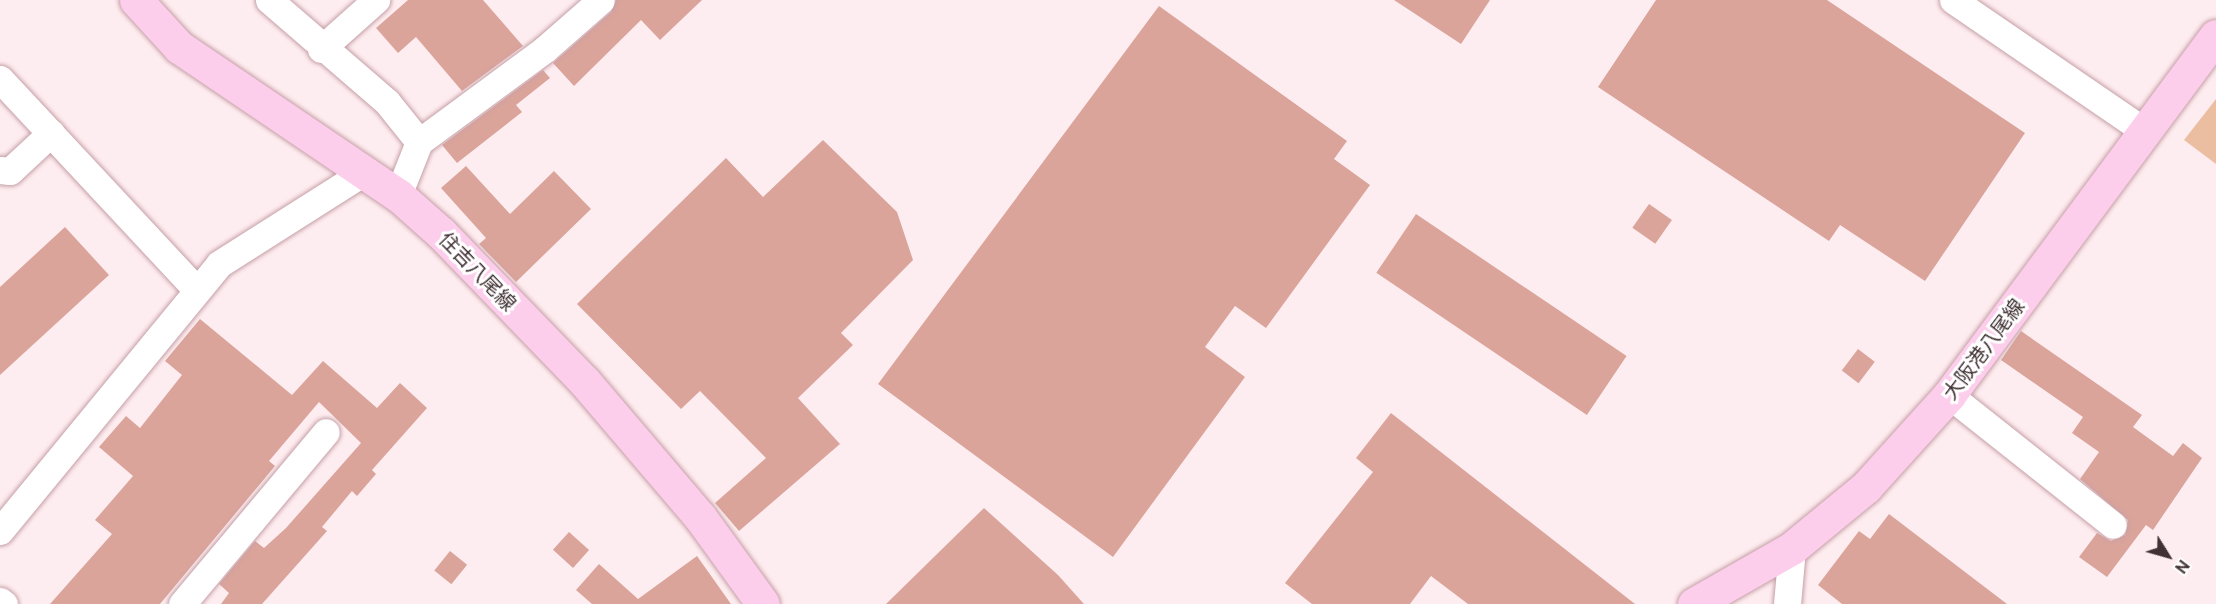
<!DOCTYPE html>
<meta charset="utf-8">
<style>
body{margin:0}
#map{position:relative;width:2216px;height:604px;overflow:hidden;background:#feedf0;font-family:Ubuntu,"Noto Sans JP",sans-serif}
div>[style]{position:absolute}
.green>*{inset:0;background:#ebbea2}
.building>*{inset:0;background:#daa49b;transform-origin:0 0}
.roads{filter:drop-shadow(0 0 2px #c59fa6) drop-shadow(0 0 2px #c59fa6)}
.minor>*{height:27px;margin:-13.5px;padding:0 13.5px;transform-origin:13.5px;border-radius:13.5px;background:#fff}
.major>*{height:33px;margin:-16.5px;padding:0 16.5px;transform-origin:16.5px;border-radius:16.5px;background:#fdceeb}
span{translate:-50% -50%;white-space:nowrap;text-align:center;line-height:1.15;-webkit-text-stroke:6px #fff;paint-order:stroke}
.street-label{font-size:20px;color:#403134}
.north{position:absolute;left:2138px;top:526px;width:60px;height:60px;-webkit-text-stroke:4px #fff;paint-order:stroke;rotate:127deg;font-size:16px;font-weight:700;line-height:24px;text-align:center;color:#403134}
.north::after{content:'';display:block;margin:auto;width:21px;height:27px;background:#403134;clip-path:polygon(50% 0,100% 100%,50% 72%,0 100%)}
</style>
<div id="map">
<div class="green">
<i style="clip-path:polygon(2216px 99px,2216px 164px,2184px 140px)"></i>
</div>
<div class="building">
<i style="clip-path:polygon(408px 0,483px 0,523px 46px,462px 91px,416px 37px,398px 53px,376px 28px)"></i>
<i style="clip-path:polygon(616px 0,702px 0,660px 40px,641px 20px,574px 86px,553px 63px,611px 12px)"></i>
<i style="clip-path:polygon(1394px 0,1490px 0,1461px 44px)"></i>
<i style="clip-path:polygon(1656px 0,1827px 0,2025px 133px,1925px 281px,1840px 225px,1829px 241px,1598px 87px)"></i>
<i style="clip-path:polygon(1159px 6px,1347px 141px,1334px 159px,1370px 185px,1266px 328px,1235px 306px,1205px 347px,1245px 377px,1113px 557px,878px 384px)"></i>
<i style="clip-path:polygon(543px 70px,550px 78px,516px 105px,522px 112px,457px 163px,442px 145px)"></i>
<i style="clip-path:polygon(823px 140px,897px 212px,913px 260px,841px 333px,853px 345px,798px 398px,840px 444px,739px 531px,715px 503px,766px 458px,700px 391px,681px 409px,577px 304px,726px 158px,763px 197px)"></i>
<i style="clip-path:polygon(466px 166px,510px 214px,554px 171px,591px 209px,516px 282px,479px 244px,486px 238px,441px 188px)"></i>
<i style="left:1649px;top:204px;width:28px;height:29px;rotate:35deg"></i>
<i style="left:1416px;top:214px;width:254px;height:71px;rotate:34deg"></i>
<i style="clip-path:polygon(65px 227px,109px 275px,0 375px,0 287px)"></i>
<i style="clip-path:polygon(200px 319px,292px 395px,323px 361px,377px 408px,400px 383px,427px 408px,372px 470px,376px 474px,357px 496px,352px 491px,322px 527px,327px 531px,262px 604px,221px 604px,229px 593px,219px 584px,255px 541px,264px 548px,286px 528px,361px 443px,319px 402px,269px 461px,275px 466px,160px 604px,50px 604px,112px 534px,95px 520px,133px 476px,99px 447px,126px 416px,140px 428px,182px 375px,165px 361px)"></i>
<i style="clip-path:polygon(2021px 331px,2142px 415px,2133px 427px,2173px 456px,2183px 443px,2202px 458px,2153px 530px,2146px 525px,2107px 577px,2079px 557px,2097px 533px,2111px 541px,2125px 535px,2128px 520px,2080px 479px,2099px 452px,2072px 433px,2083px 417px,2001px 360px)"></i>
<i style="left:1858px;top:349px;width:21px;height:27px;rotate:37deg"></i>
<i style="clip-path:polygon(1391px 413px,1635px 604px,1468px 604px,1431px 576px,1410px 604px,1312px 604px,1285px 583px,1373px 472px,1356px 458px)"></i>
<i style="clip-path:polygon(984px 508px,1058px 575px,1084px 604px,886px 604px)"></i>
<i style="clip-path:polygon(1889px 514px,2007px 604px,1842px 604px,1818px 585px,1859px 531px,1870px 539px)"></i>
<i style="left:569px;top:532px;width:27px;height:24px;rotate:42deg"></i>
<i style="left:450px;top:551px;width:22px;height:25px;rotate:39deg"></i>
<i style="clip-path:polygon(697px 556px,731px 604px,592px 604px,576px 590px,599px 564px,638px 599px)"></i>
</div>
<div class="roads">
<div class="minor">
<i style="left:269px;top:0;width:156px;rotate:40.8deg"></i>
<i style="left:387px;top:102px;width:51px;rotate:51.3deg"></i>
<i style="left:419px;top:142px;width:57px;rotate:111.6deg"></i>
<i style="left:1953px;top:0;width:232px;rotate:34.4deg"></i>
<i style="left:321px;top:49px;width:74px;rotate:-41.7deg"></i>
<i style="left:0;top:79px;width:289px;rotate:47deg"></i>
<i style="left:419px;top:142px;width:157px;rotate:-36.4deg"></i>
<i style="left:545px;top:49px;width:74px;rotate:-41.2deg"></i>
<i style="left:0;top:170px;width:10px;rotate:6deg"></i>
<i style="left:10px;top:171px;width:56px;rotate:-42.8deg"></i>
<i style="left:1949px;top:395px;width:209px;rotate:38.4deg"></i>
<i style="left:0;top:531px;width:345px;rotate:-50.6deg"></i>
<i style="left:219px;top:264px;width:172px;rotate:-32.4deg"></i>
<i style="left:0;top:601px;width:5px;rotate:37deg"></i>
<i style="left:182px;top:604px;width:224px;rotate:-50.1deg"></i>
<i style="left:1787px;top:604px;width:56px;rotate:-84.9deg"></i>
</div>
<div class="major">
<i style="left:136px;top:0;width:64px;rotate:47.5deg"></i>
<i style="left:179px;top:47px;width:264px;rotate:34.1deg"></i>
<i style="left:398px;top:195px;width:57px;rotate:41.5deg"></i>
<i style="left:441px;top:233px;width:207px;rotate:46deg"></i>
<i style="left:585px;top:382px;width:177px;rotate:49.6deg"></i>
<i style="left:700px;top:517px;width:107px;rotate:54.1deg"></i>
<i style="left:1694px;top:604px;width:113px;rotate:-29.7deg"></i>
<i style="left:1792px;top:548px;width:96px;rotate:-39.5deg"></i>
<i style="left:1866px;top:487px;width:124px;rotate:-47.9deg"></i>
<i style="left:1949px;top:395px;width:447px;rotate:-53.4deg"></i>
</div>
</div>
<div class="street-label">
<span style="left:478px;top:271px;rotate:46deg">住吉八尾線</span>
<span style="left:1983px;top:349px;rotate:-53deg">大阪港八尾線</span>
</div>
<div class="north">N</div>
</div>
